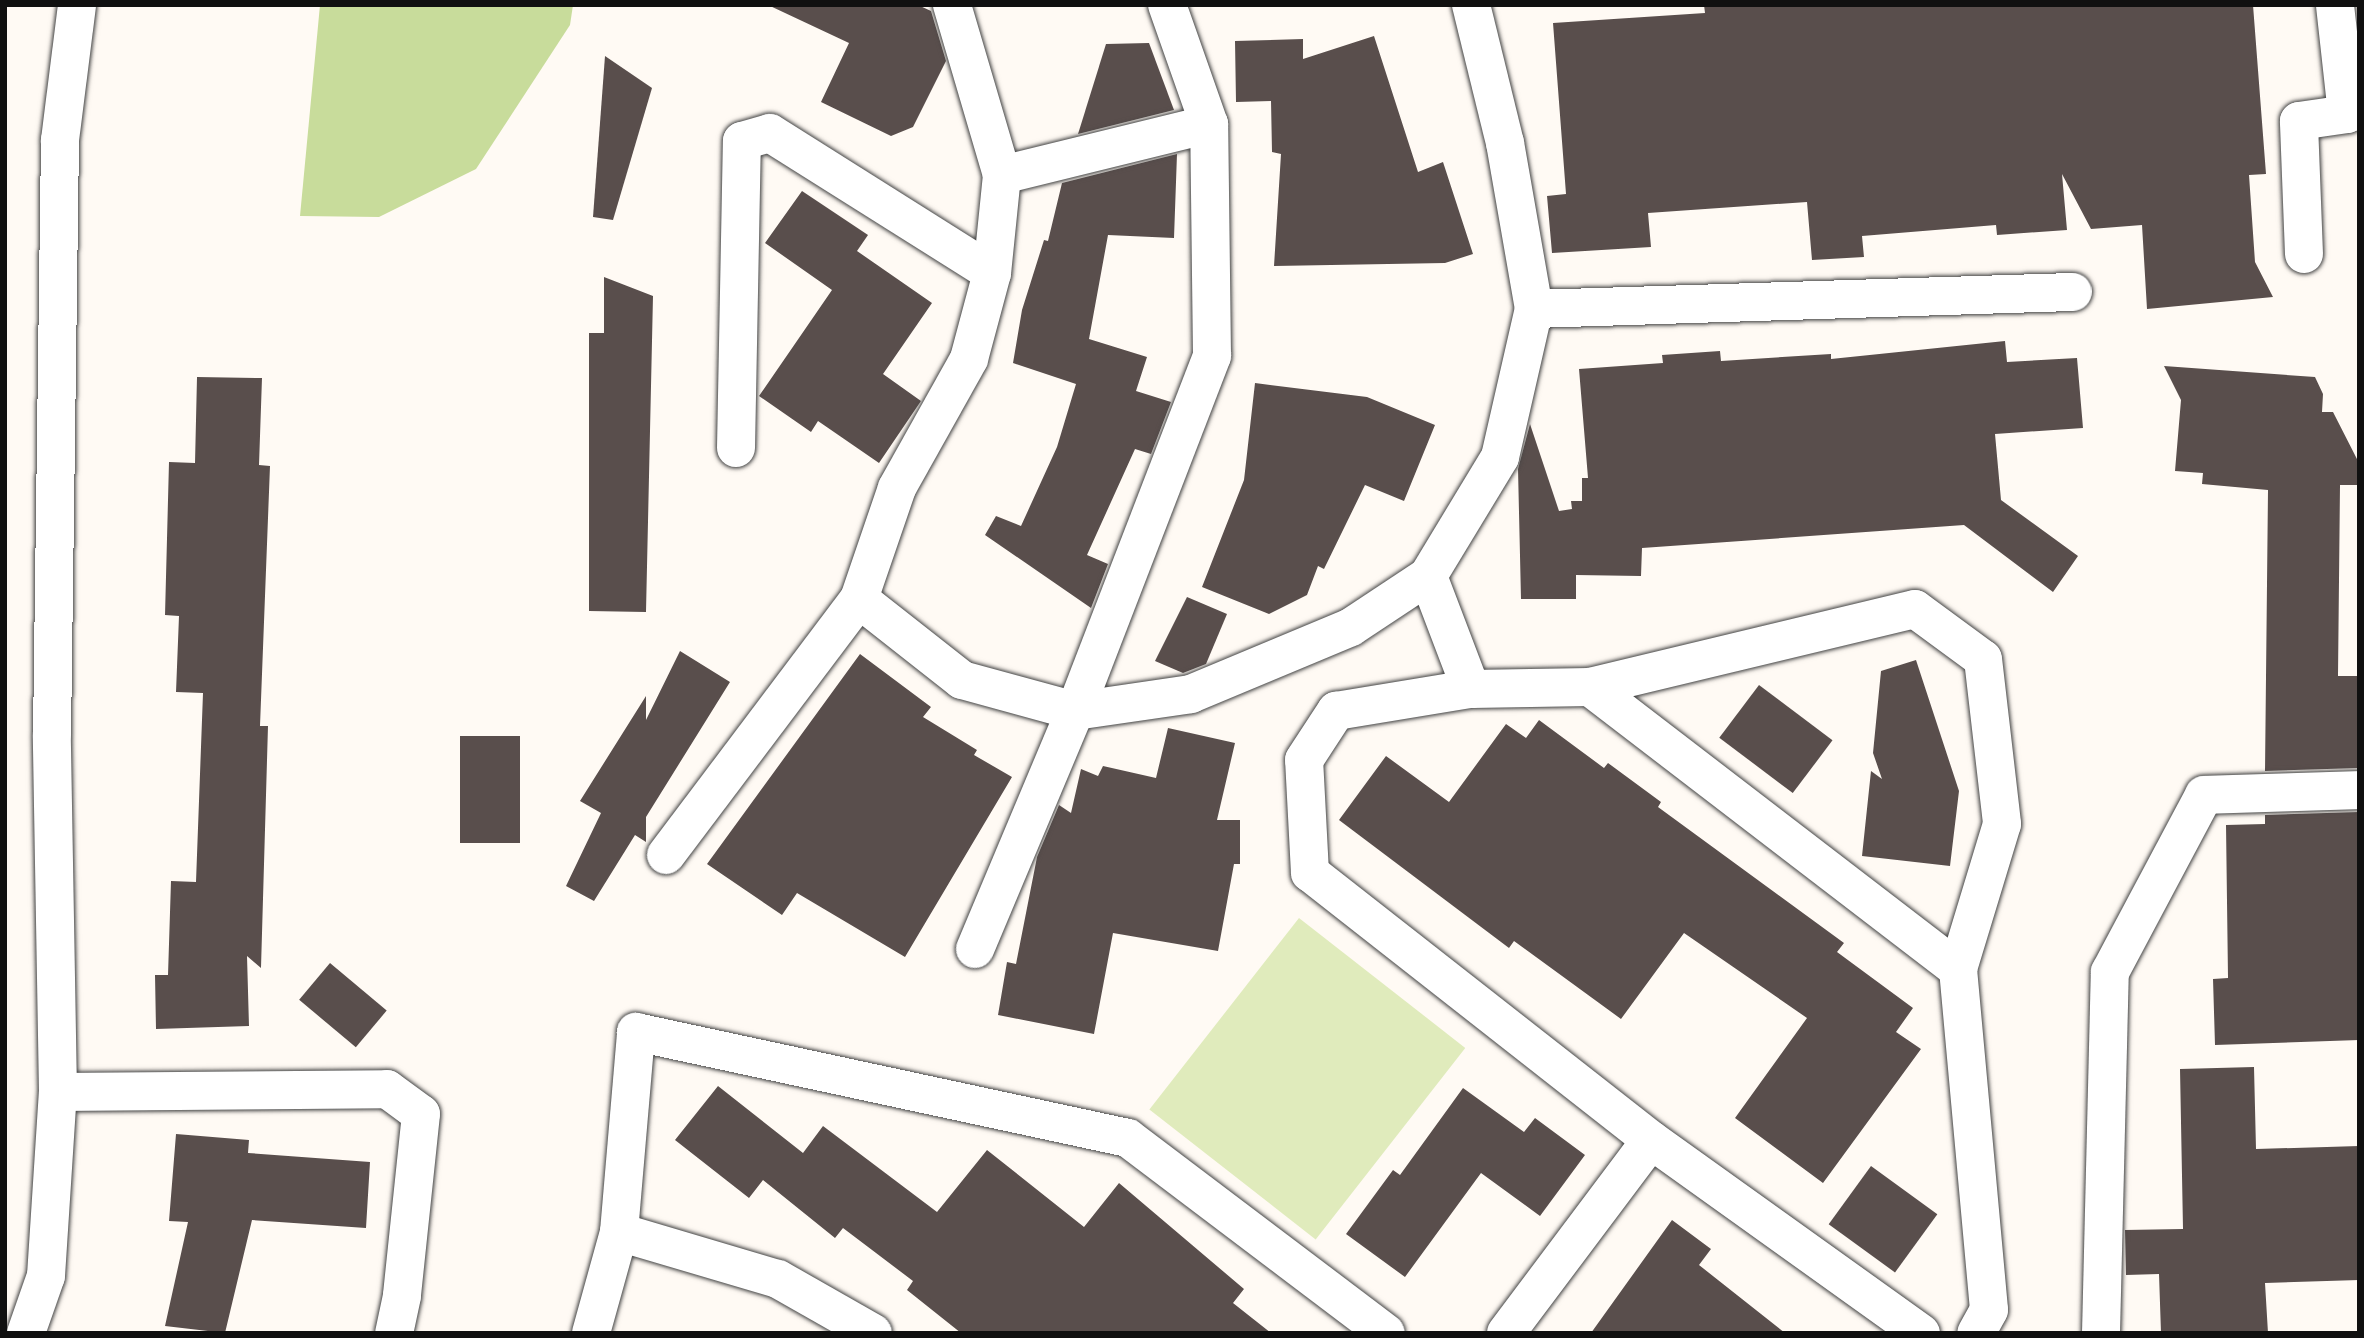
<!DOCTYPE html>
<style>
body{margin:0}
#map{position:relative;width:2364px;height:1338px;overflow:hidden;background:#fffaf4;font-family:"Zilla Slab",serif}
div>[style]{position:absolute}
.green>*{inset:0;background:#e0ebbc;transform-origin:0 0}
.forest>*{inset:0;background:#c8dc9b}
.building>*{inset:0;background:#594e4c;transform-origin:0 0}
.roads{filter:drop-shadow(0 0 2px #434343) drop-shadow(0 0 2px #434343)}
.minor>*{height:38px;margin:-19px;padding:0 19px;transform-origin:19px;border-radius:19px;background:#fff}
.tertiary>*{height:38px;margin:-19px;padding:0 19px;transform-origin:19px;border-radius:19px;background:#fff}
span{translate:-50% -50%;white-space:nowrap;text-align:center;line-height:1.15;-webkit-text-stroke:7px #fff;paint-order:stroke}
.frame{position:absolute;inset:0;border:7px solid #101010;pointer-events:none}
</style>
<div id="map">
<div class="green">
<i style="left:1299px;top:918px;width:211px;height:243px;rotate:38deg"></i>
</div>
<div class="forest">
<i style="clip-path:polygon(320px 5px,573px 5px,570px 25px,476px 169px,379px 217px,300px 216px)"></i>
</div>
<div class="building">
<i style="clip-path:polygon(768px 5px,918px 5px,931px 11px,946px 61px,913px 127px,891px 136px,821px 102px,849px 43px)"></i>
<i style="clip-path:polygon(1704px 5px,2253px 5px,2266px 174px,2249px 175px,2255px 262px,2273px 297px,2147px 309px,2142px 225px,2091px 229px,2062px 174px,2067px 230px,1997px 235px,1996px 225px,1862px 236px,1864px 257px,1812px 260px,1807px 202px,1648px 213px,1651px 247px,1552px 253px,1547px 196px,1566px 194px,1553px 23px,1705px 13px)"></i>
<i style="clip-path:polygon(1374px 36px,1418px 172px,1443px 162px,1473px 254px,1445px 263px,1274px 266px,1281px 154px,1272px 152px,1271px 101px,1236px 102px,1235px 41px,1303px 39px,1303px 59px)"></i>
<i style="clip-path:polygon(1149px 43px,1174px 110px,1078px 134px,1106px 44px)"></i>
<i style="clip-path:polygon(605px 56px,652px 88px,613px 220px,593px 217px)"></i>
<i style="clip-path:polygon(1177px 154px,1174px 238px,1108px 235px,1089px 339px,1147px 357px,1136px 391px,1171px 402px,1151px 454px,1135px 449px,1087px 555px,1108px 564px,1091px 608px,985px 535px,996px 516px,1021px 526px,1057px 447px,1076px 384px,1013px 363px,1022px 310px,1044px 240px,1048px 241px,1062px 183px)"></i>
<i style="clip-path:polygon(802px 191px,868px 235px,857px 251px,932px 303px,883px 374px,921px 401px,879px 463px,818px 421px,811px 432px,759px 396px,832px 290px,765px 243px)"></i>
<i style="clip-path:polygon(604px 277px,653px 296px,646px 612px,589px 611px,589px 333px,604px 333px)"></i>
<i style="clip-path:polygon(2005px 341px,2007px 362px,2077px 358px,2083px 428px,1995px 434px,2001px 500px,2078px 556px,2053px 592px,1964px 525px,1642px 548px,1641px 576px,1576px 575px,1576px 599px,1521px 599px,1518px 469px,1530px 424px,1559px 511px,1572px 509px,1571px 501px,1582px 501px,1582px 478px,1588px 478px,1579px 369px,1663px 363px,1662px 355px,1720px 351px,1721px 361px,1831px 354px,1831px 359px)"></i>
<i style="clip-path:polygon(2164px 366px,2315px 377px,2323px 394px,2322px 412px,2333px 412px,2359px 463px,2359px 485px,2340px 485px,2338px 676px,2359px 676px,2359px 768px,2265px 771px,2268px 490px,2202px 484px,2203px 473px,2175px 471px,2181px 400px)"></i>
<i style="clip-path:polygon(197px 377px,262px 378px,259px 465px,270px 466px,260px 726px,268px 726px,261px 968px,247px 956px,249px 1026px,156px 1029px,155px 975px,168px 975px,171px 881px,196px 882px,203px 693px,176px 692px,179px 616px,165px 615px,169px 462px,195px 463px)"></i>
<i style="clip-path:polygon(1255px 383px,1367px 397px,1435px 425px,1404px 501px,1365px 485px,1324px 569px,1318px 566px,1307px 595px,1269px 614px,1202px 587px,1244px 480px)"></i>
<i style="clip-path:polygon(1187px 597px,1227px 614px,1206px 664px,1183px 673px,1155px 661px)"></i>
<i style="clip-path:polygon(680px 651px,730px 682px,646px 817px,646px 842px,635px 835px,594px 901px,566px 886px,601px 813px,580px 801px,646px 696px,646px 720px)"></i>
<i style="clip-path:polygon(860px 654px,931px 707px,923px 717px,977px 750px,974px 755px,1012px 777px,905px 957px,797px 893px,782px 915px,707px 864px)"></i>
<i style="clip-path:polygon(1916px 660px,1959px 791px,1950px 866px,1862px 856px,1871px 771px,1882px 779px,1873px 753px,1881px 671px)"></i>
<i style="left:1759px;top:685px;width:92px;height:66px;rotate:37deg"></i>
<i style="clip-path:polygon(1539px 720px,1604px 768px,1608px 763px,1661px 802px,1658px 807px,1844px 943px,1837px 952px,1913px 1008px,1896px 1032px,1921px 1049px,1823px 1183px,1735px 1118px,1807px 1018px,1684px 933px,1621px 1019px,1514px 941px,1509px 948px,1339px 820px,1386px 756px,1449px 802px,1506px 724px,1526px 738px)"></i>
<i style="clip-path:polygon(1168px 728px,1235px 743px,1217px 820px,1240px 820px,1240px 864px,1234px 864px,1218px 951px,1113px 933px,1094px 1034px,998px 1015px,1007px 962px,1016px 964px,1037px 857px,1059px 805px,1071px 813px,1081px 769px,1098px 776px,1103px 766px,1156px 778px)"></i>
<i style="left:460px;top:736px;width:60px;height:107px"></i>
<i style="clip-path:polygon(2359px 812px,2359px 1040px,2215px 1045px,2213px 979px,2228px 978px,2226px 825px,2265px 824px,2265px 815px)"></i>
<i style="left:330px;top:963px;width:74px;height:48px;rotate:40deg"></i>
<i style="clip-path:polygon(2254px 1067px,2256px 1149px,2359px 1146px,2359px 1280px,2265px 1283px,2268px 1333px,2161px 1333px,2159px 1274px,2126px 1275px,2125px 1230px,2183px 1229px,2180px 1069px)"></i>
<i style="clip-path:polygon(718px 1086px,803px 1153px,823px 1126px,937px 1212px,987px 1150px,1084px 1227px,1119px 1183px,1244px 1289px,1233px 1303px,1271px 1333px,961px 1333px,907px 1290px,913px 1281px,843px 1228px,835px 1238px,763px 1180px,749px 1198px,675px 1140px)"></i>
<i style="clip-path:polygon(1463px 1088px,1524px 1132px,1535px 1118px,1585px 1155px,1540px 1216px,1481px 1173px,1405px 1277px,1346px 1234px,1393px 1170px,1400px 1175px)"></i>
<i style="clip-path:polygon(176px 1134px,249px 1140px,248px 1153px,370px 1162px,366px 1228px,252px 1220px,225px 1333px,165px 1326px,188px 1222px,169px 1221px)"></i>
<i style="left:1871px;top:1166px;width:82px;height:72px;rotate:36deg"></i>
<i style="clip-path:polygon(1672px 1220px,1711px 1249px,1699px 1265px,1785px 1333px,1591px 1333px)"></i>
</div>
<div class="roads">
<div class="minor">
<i style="left:952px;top:5px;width:177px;rotate:73.6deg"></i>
<i style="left:1002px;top:175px;width:99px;rotate:95.8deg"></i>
<i style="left:992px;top:273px;width:89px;rotate:105deg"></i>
<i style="left:969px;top:359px;width:148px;rotate:119.2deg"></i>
<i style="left:897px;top:488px;width:117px;rotate:108.9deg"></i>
<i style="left:859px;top:599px;width:131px;rotate:38.2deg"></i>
<i style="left:962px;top:680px;width:117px;rotate:15.3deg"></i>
<i style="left:1075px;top:711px;width:117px;rotate:-8.3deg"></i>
<i style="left:1191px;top:694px;width:173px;rotate:-22.7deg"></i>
<i style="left:1351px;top:627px;width:92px;rotate:-33.5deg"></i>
<i style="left:1428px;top:576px;width:139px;rotate:-58.8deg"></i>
<i style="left:1500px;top:457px;width:152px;rotate:-77.1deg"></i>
<i style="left:1534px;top:309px;width:169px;rotate:-99.9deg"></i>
<i style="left:1505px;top:143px;width:142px;rotate:-103.8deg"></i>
<i style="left:1002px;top:175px;width:213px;rotate:-13.8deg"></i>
<i style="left:2304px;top:254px;width:133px;rotate:-92.2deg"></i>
<i style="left:2299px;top:121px;width:49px;rotate:-8.3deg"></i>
<i style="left:2347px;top:114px;width:110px;rotate:-96.3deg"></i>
<i style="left:1534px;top:309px;width:539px;rotate:-1.81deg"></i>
<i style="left:736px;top:448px;width:307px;rotate:-88.9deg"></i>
<i style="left:742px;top:141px;width:29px;rotate:-16deg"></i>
<i style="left:770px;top:133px;width:262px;rotate:32.2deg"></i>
<i style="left:1428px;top:576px;width:121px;rotate:69.2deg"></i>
<i style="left:1590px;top:687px;width:464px;rotate:37.5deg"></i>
<i style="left:1958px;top:969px;width:342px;rotate:84.8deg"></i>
<i style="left:1989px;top:1310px;width:26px;rotate:119deg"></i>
<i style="left:666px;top:855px;width:321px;rotate:-53deg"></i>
<i style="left:975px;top:949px;width:258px;rotate:-67.2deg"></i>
<i style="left:1075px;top:711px;width:381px;rotate:-68.9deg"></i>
<i style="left:1212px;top:356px;width:232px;rotate:-90.7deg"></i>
<i style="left:1209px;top:124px;width:126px;rotate:-109.4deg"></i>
<i style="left:58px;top:1092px;width:329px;rotate:-0.5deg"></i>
<i style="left:387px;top:1089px;width:42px;rotate:36.3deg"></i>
<i style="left:421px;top:1114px;width:183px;rotate:96deg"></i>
<i style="left:402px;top:1296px;width:38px;rotate:102deg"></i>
<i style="left:1651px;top:1140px;width:332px;rotate:35.6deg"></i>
<i style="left:619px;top:1232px;width:166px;rotate:16.5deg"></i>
<i style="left:778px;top:1279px;width:109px;rotate:29.6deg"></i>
<i style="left:591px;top:1333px;width:105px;rotate:-74.5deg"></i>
<i style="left:619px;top:1232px;width:201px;rotate:-85.1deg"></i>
<i style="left:636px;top:1032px;width:503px;rotate:12.16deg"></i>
<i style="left:1128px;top:1138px;width:323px;rotate:37.1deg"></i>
<i style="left:1506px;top:1333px;width:241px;rotate:-53.1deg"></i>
<i style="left:1651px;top:1140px;width:433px;rotate:-141.9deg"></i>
<i style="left:1310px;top:873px;width:113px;rotate:-93deg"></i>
<i style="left:1304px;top:760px;width:59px;rotate:-56.9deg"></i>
<i style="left:1336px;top:711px;width:137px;rotate:-9.3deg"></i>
<i style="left:1471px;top:689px;width:119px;rotate:-1deg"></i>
<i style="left:1590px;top:687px;width:334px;rotate:-13.5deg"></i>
<i style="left:1915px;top:609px;width:84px;rotate:36.3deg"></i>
<i style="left:1983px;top:659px;width:166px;rotate:83.4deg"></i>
<i style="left:2002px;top:824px;width:152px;rotate:106.9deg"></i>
<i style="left:2101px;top:1333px;width:361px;rotate:-88.6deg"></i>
<i style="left:2110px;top:972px;width:200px;rotate:-62deg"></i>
<i style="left:2204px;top:795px;width:155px;rotate:-1.8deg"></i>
</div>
<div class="tertiary">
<i style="left:26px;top:1333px;width:60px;rotate:-70.7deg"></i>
<i style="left:46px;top:1276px;width:184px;rotate:-86.3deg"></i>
<i style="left:58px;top:1092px;width:357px;rotate:-91deg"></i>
<i style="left:52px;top:735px;width:595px;rotate:-89.23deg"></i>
<i style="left:60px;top:140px;width:136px;rotate:-82.8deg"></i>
</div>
</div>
<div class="frame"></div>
</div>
